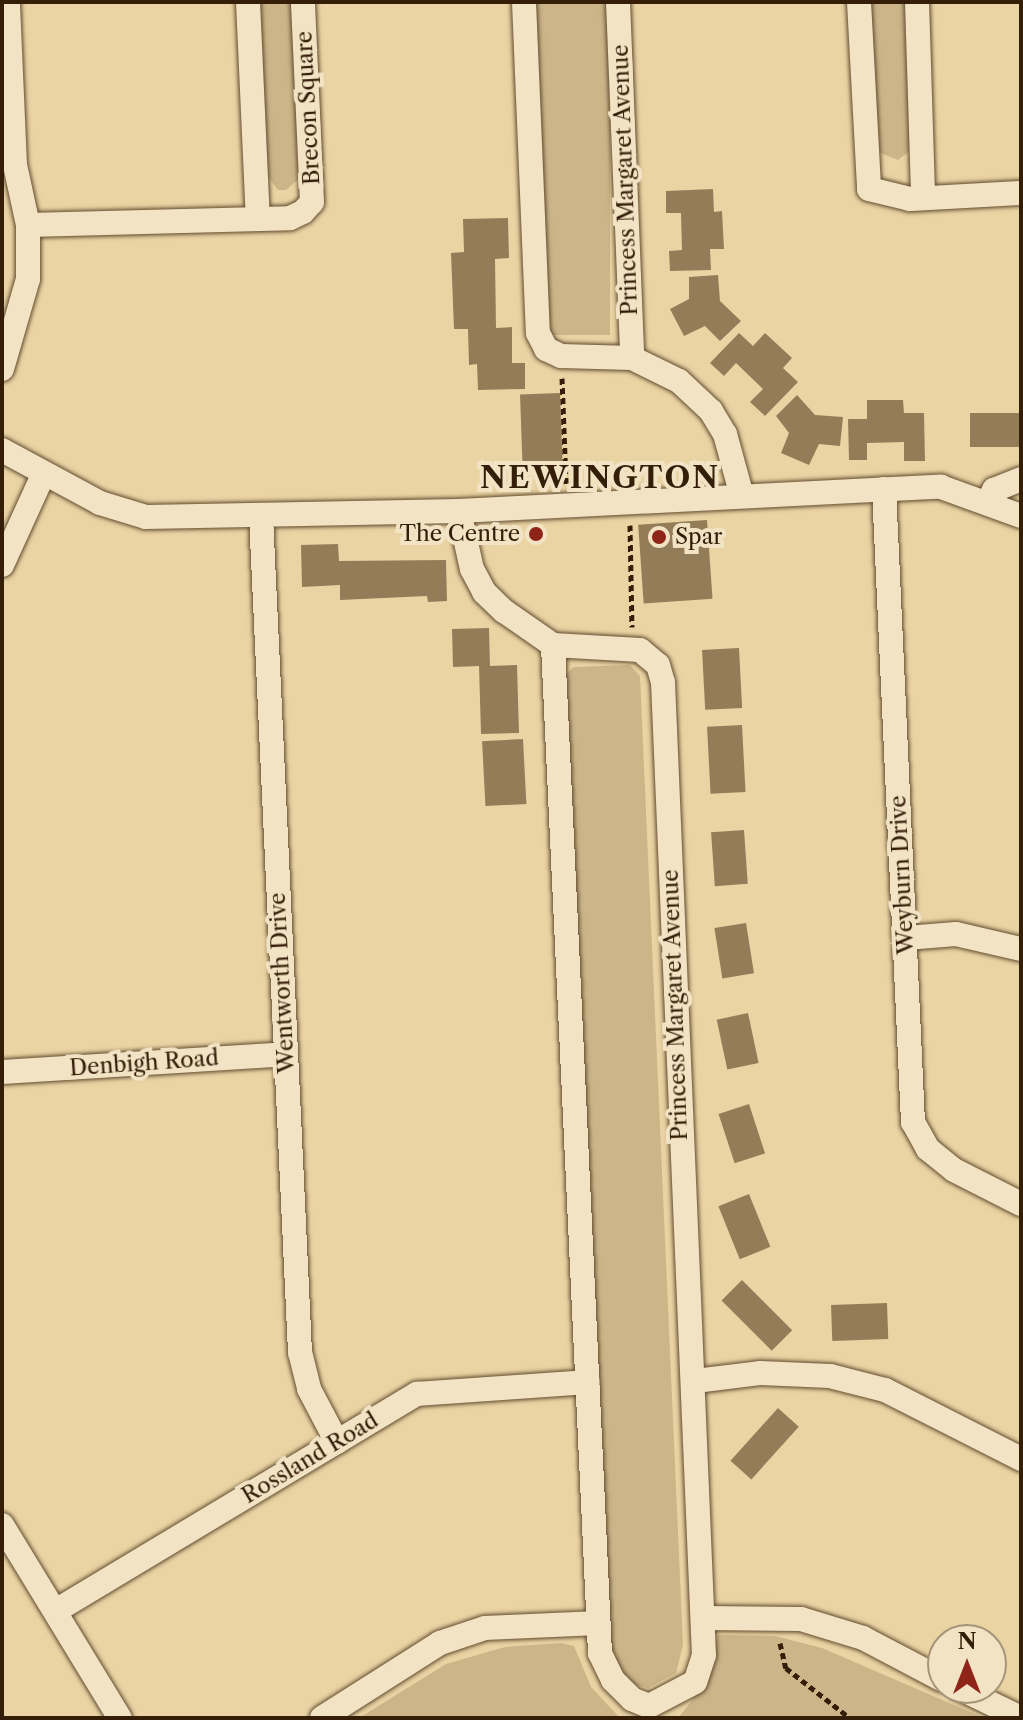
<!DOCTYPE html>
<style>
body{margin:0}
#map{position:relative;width:1023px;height:1720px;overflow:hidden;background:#ead4a4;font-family:"Libre Caslon Text",serif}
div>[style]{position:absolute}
.green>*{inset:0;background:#cbb589;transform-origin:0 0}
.building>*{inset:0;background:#937d59;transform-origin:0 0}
.path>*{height:5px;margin-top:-2.5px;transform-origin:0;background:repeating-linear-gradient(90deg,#351e08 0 6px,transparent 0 10px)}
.roads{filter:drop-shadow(0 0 2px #624c2f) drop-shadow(0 0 2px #624c2f)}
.minor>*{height:24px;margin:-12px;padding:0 12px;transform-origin:12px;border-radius:12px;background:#f1e3c4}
.dots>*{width:22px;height:22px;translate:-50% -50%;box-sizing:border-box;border:4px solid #f1e3c4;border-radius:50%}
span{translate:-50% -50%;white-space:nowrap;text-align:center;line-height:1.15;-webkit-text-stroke:8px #f1e3c4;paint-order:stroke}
.street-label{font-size:22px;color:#351e08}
.poi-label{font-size:22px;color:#351e08}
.right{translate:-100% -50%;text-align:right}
.left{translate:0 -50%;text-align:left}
.district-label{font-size:30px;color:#351e08;font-weight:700;letter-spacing:2px}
.frame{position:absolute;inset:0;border:4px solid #351e08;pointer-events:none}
.north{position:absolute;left:927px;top:1624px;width:80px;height:80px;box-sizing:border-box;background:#f1e3c4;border:2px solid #a69479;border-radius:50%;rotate:0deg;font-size:22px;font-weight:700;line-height:32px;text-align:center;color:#351e08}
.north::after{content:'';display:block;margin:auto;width:28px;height:36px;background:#8f2418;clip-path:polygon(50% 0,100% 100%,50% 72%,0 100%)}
</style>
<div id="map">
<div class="green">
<i style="clip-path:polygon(259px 2px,296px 2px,303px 175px,286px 190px,278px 190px,266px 174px)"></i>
<i style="left:534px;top:2px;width:76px;height:333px"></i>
<i style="clip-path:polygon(871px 2px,908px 2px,911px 150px,898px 160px,878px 152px)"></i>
<i style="clip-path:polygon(630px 665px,640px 676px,683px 1645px,676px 1673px,648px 1688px,623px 1681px,607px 1650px,565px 675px,574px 667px)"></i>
<i style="clip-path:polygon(718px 1635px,775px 1636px,822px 1648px,984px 1718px,678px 1718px,703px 1687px)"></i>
<i style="clip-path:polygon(561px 1643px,574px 1646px,591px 1687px,620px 1718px,359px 1718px,446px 1664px,505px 1647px)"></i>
</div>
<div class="building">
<i style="clip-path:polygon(713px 189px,714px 212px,722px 211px,724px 249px,710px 249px,711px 270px,670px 271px,669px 251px,682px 250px,681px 213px,666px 213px,666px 191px)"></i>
<i style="clip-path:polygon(508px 218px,509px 258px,495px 259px,496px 328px,512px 327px,512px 363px,525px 363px,525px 389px,478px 390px,477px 364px,469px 365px,468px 329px,454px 329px,451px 253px,464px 252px,463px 219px)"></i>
<i style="clip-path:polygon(718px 275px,720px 301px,741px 321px,720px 341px,705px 326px,684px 336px,670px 309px,689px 299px,689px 277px)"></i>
<i style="clip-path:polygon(739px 333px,753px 346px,765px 333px,792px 358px,783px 368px,798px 382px,765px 416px,750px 402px,763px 389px,736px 363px,724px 376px,710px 363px)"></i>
<i style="left:560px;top:393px;width:77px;height:40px;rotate:88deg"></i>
<i style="clip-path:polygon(797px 395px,815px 415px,843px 417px,840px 446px,819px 444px,809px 465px,781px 453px,789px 433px,776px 416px)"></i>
<i style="clip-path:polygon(867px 400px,903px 400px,904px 413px,924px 413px,925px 461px,904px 461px,904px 442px,867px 443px,867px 460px,849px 460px,848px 419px,867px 419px)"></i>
<i style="left:1021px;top:413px;width:34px;height:51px;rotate:90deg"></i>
<i style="left:707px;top:520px;width:79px;height:69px;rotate:86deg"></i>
<i style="clip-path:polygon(338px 544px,339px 561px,446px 560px,447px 601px,428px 602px,427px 596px,340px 600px,340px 585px,302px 587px,301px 545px)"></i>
<i style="clip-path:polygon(489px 628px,490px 666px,517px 665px,519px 733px,481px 734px,479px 666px,453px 667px,452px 629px)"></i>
<i style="left:739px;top:648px;width:60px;height:37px;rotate:87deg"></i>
<i style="left:742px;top:725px;width:67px;height:35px;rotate:87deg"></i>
<i style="left:523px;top:739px;width:65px;height:41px;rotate:87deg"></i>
<i style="left:744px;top:830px;width:54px;height:33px;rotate:86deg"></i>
<i style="left:746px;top:923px;width:51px;height:32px;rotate:81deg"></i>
<i style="left:748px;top:1013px;width:51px;height:32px;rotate:78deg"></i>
<i style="left:749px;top:1104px;width:52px;height:32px;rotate:72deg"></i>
<i style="left:749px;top:1194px;width:57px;height:33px;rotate:68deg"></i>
<i style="left:742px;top:1280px;width:71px;height:29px;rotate:45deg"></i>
<i style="left:887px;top:1303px;width:36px;height:56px;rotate:88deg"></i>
<i style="left:778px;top:1408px;width:28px;height:71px;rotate:42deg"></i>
</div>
<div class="path">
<i style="left:562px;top:378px;width:106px;rotate:87.8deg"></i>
<i style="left:630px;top:525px;width:102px;rotate:88.9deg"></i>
<i style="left:780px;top:1643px;width:26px;rotate:77deg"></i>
<i style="left:786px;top:1668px;width:81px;rotate:38deg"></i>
</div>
<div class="roads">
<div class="minor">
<i style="left:248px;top:2px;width:217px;rotate:87.4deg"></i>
<i style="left:524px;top:2px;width:331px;rotate:87.6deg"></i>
<i style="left:538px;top:333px;width:18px;rotate:63deg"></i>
<i style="left:546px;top:349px;width:17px;rotate:25deg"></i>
<i style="left:561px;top:356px;width:71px;rotate:1.6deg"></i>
<i style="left:632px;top:358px;width:52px;rotate:26.1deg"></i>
<i style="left:679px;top:381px;width:44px;rotate:43.2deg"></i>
<i style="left:711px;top:411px;width:27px;rotate:59deg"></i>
<i style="left:725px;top:434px;width:64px;rotate:74.7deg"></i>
<i style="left:618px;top:2px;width:356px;rotate:87.7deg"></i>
<i style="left:859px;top:2px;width:187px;rotate:86.9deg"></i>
<i style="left:869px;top:189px;width:42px;rotate:13.7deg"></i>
<i style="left:910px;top:199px;width:111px;rotate:-3.1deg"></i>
<i style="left:917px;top:2px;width:196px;rotate:88.2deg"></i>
<i style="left:28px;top:225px;width:262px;rotate:-1.5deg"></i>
<i style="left:290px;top:218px;width:14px;rotate:-25deg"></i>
<i style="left:303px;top:212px;width:13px;rotate:-48deg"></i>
<i style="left:312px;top:202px;width:200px;rotate:-92.6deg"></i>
<i style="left:2px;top:369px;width:94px;rotate:-73.9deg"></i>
<i style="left:28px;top:279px;width:54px;rotate:-90deg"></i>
<i style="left:28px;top:225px;width:61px;rotate:-102.2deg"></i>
<i style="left:15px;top:165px;width:163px;rotate:-92.5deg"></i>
<i style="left:2px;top:450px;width:111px;rotate:28.4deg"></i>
<i style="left:100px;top:503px;width:48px;rotate:16.9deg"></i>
<i style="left:146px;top:517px;width:313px;rotate:-1.1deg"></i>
<i style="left:459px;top:511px;width:483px;rotate:-2.9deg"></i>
<i style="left:941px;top:487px;width:85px;rotate:19.9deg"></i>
<i style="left:884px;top:489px;width:634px;rotate:87.38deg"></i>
<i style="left:913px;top:1122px;width:31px;rotate:61deg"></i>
<i style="left:928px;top:1149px;width:33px;rotate:39deg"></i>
<i style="left:954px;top:1170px;width:75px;rotate:26.9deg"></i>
<i style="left:988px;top:501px;width:13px;rotate:-61deg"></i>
<i style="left:994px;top:490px;width:29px;rotate:-22deg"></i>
<i style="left:459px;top:511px;width:59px;rotate:77.4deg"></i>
<i style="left:472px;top:569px;width:26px;rotate:62deg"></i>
<i style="left:484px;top:592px;width:28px;rotate:44deg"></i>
<i style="left:504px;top:611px;width:60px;rotate:34.8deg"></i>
<i style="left:553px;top:645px;width:87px;rotate:3.3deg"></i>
<i style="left:640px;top:650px;width:23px;rotate:40deg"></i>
<i style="left:658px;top:665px;width:18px;rotate:74deg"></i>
<i style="left:663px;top:682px;width:974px;rotate:87.59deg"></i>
<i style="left:704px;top:1655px;width:28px;rotate:108deg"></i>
<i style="left:695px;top:1682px;width:52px;rotate:152.4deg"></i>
<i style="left:649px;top:1706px;width:18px;rotate:-158deg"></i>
<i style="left:632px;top:1699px;width:27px;rotate:-135deg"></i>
<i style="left:613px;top:1680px;width:30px;rotate:-116deg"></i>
<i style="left:600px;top:1653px;width:1009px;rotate:-92.67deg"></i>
<i style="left:261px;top:516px;width:837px;rotate:87.33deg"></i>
<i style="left:300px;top:1352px;width:38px;rotate:76deg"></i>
<i style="left:309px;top:1389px;width:60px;rotate:62.2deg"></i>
<i style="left:2px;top:565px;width:99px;rotate:-65.5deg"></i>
<i style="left:906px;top:938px;width:50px;rotate:-4.6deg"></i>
<i style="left:956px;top:934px;width:67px;rotate:13deg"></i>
<i style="left:2px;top:1072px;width:284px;rotate:-3.6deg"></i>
<i style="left:695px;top:1381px;width:65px;rotate:-7deg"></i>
<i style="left:760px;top:1373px;width:70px;rotate:2.5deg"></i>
<i style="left:830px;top:1376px;width:57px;rotate:14.3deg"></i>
<i style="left:885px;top:1390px;width:153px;rotate:26.9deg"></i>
<i style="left:2px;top:1525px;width:226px;rotate:58.6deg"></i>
<i style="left:57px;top:1610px;width:420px;rotate:-31deg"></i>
<i style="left:417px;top:1394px;width:171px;rotate:-4deg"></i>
<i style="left:704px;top:1618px;width:97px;rotate:0.6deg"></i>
<i style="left:801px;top:1619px;width:65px;rotate:17deg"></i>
<i style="left:863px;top:1638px;width:90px;rotate:27.7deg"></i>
<i style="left:959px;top:1688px;width:69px;rotate:25.8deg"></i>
<i style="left:322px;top:1718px;width:140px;rotate:-32.4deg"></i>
<i style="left:440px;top:1643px;width:47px;rotate:-18.4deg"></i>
<i style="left:485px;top:1628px;width:113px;rotate:-2.5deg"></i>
</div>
</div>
<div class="dots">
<i style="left:536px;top:534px;background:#8f2418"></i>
<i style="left:659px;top:537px;background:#8f2418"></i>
</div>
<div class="street-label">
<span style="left:308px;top:108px;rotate:-93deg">Brecon Square</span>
<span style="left:625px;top:180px;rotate:-92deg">Princess Margaret Avenue</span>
<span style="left:902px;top:875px;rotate:-93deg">Weyburn Drive</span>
<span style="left:282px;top:983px;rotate:-93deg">Wentworth Drive</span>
<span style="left:675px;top:1005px;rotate:-92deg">Princess Margaret Avenue</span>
<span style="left:144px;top:1063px;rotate:-4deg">Denbigh Road</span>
<span style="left:310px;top:1458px;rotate:-31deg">Rossland Road</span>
</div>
<div class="poi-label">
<span class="right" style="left:520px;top:534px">The Centre</span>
<span class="left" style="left:675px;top:537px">Spar</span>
</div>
<div class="district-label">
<span style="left:600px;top:478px">NEWINGTON</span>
</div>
<div class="frame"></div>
<div class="north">N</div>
</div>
